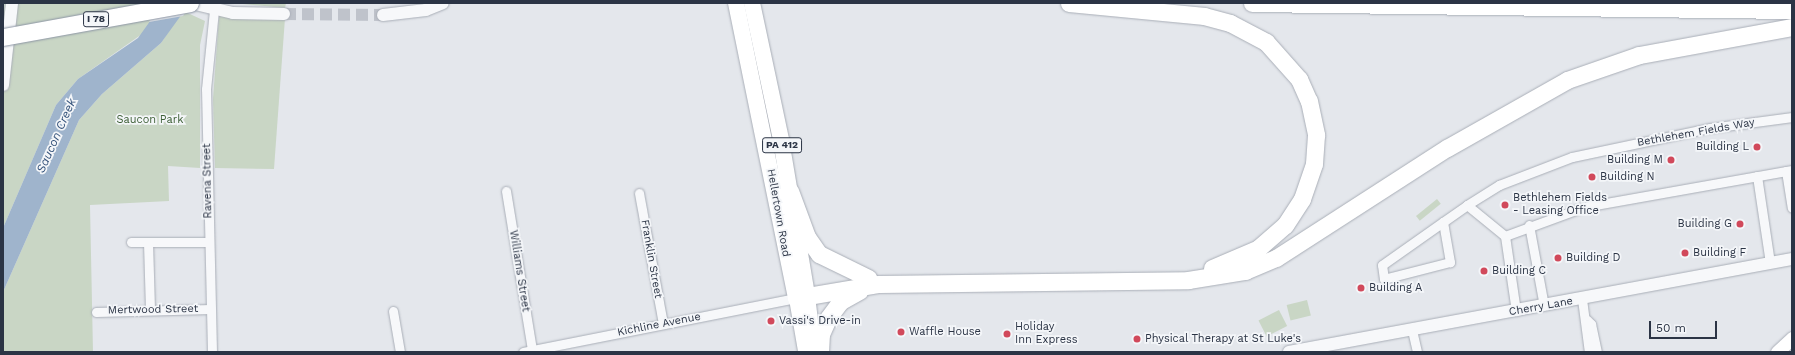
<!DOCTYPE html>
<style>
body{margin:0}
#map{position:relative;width:1795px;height:355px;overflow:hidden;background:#e4e7ec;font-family:"Work Sans",sans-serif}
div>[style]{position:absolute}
.green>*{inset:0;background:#c9d6c5;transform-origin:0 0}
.water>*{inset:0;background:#9fb4cc}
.pier>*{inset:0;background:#e4e7ec}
.tertiary-tunnel>*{height:12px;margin-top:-6px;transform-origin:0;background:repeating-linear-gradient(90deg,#bfc3cb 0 12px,transparent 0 18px)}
.roads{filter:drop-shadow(0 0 1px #a9aeb7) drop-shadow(0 0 1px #a9aeb7)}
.minor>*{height:9px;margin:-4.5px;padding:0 4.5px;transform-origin:4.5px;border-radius:4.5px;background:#f7f8fa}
.tertiary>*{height:12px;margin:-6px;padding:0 6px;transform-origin:6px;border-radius:6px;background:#f7f8fa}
.secondary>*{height:13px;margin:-6.5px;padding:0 6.5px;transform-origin:6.5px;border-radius:6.5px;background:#fff}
.primary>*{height:15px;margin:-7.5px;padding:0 7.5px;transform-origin:7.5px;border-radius:7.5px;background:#fff}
.trunk>*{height:16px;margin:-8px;padding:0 8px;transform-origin:8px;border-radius:8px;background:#fff}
.motorway>*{height:17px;margin:-8.5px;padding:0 8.5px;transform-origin:8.5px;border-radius:8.5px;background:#fff}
.bridges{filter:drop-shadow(0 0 1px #8b94a3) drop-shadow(0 0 1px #8b94a3)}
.motorway-bridge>*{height:17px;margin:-8.5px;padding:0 8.5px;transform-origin:8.5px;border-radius:8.5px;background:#fff}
.dots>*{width:11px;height:11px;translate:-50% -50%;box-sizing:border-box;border:2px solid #f4f6f9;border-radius:50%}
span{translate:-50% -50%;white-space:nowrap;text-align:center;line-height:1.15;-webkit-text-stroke:3.5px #f4f6f9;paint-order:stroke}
.shield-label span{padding:1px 3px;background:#f4f6f9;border:1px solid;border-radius:3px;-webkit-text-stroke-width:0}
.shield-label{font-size:10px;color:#2b3445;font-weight:700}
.park-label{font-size:11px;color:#3f6138}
.street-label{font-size:11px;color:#2b3445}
.poi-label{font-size:11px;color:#2b3445}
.right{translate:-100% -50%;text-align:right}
.left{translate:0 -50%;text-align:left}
.water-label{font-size:12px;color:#34527a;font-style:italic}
.frame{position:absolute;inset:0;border:4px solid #2b3445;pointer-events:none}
.scale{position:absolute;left:1649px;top:321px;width:68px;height:18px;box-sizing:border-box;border:2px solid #2b3445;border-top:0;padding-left:5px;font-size:12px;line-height:14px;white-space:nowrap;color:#2b3445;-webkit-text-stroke:3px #f4f6f9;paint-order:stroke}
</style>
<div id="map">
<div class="green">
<i style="clip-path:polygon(3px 3px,166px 3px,205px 21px,200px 45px,200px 168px,168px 166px,169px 201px,90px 205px,93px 352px,3px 352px,3px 292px,79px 120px,102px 94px,161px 43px,171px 28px,142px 34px,78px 79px,56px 105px,3px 228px)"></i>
<i style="clip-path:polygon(232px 3px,286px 3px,285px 8px)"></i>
<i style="clip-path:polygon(219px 16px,285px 18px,274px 169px,215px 168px,213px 99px)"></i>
<i style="left:1437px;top:199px;width:6px;height:27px;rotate:51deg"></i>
<i style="left:1307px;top:300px;width:16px;height:21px;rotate:76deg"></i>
<i style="left:1279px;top:310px;width:18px;height:23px;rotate:63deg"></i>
</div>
<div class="water">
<i style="clip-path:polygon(163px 3px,182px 14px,161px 43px,102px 94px,79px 120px,3px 292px,3px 228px,56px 105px,78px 79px,138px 38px)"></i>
</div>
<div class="pier">
<i style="clip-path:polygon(160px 3px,191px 4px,183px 16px,149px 22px)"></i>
</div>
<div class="tertiary-tunnel">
<i style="left:284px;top:14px;width:99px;rotate:0.6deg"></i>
</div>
<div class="roads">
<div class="minor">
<i style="left:1786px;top:171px;width:37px;rotate:81deg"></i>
<i style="left:1757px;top:176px;width:88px;rotate:81.5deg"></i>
<i style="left:506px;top:191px;width:161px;rotate:80.7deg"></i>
<i style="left:639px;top:193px;width:133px;rotate:79.6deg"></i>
<i style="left:1467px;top:205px;width:38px;rotate:-32deg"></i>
<i style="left:1499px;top:185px;width:78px;rotate:-21deg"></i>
<i style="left:1572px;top:157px;width:141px;rotate:-11.9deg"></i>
<i style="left:1710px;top:128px;width:83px;rotate:-7.6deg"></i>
<i style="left:1443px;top:222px;width:41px;rotate:80.1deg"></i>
<i style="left:1450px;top:262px;width:68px;rotate:165.6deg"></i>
<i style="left:1384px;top:279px;width:14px;rotate:-98deg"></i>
<i style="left:1382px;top:265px;width:75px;rotate:-35.2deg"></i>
<i style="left:1443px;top:222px;width:29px;rotate:-35deg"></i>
<i style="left:1467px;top:205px;width:49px;rotate:39.2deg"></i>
<i style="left:1505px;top:236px;width:76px;rotate:81.7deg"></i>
<i style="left:1529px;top:225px;width:82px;rotate:79.5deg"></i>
<i style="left:1505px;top:236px;width:84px;rotate:-20.2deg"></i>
<i style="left:1584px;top:207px;width:211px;rotate:-10.1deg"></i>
<i style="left:131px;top:242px;width:78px"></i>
<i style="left:148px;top:242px;width:67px;rotate:88.3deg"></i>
<i style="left:1582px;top:299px;width:53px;rotate:82.5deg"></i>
<i style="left:393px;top:311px;width:42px;rotate:80.3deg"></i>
<i style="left:96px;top:312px;width:115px;rotate:-1.5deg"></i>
<i style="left:1587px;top:320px;width:6px;rotate:45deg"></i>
<i style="left:1591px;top:324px;width:29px;rotate:78deg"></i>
<i style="left:1412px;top:330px;width:23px;rotate:77deg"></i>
<i style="left:212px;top:352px;width:263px;rotate:-91.3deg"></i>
<i style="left:206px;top:89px;width:79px;rotate:-84.2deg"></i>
<i style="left:523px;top:352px;width:278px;rotate:-11.2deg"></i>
</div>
<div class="tertiary">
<i style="left:191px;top:3px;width:43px;rotate:13.4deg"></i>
<i style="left:233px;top:13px;width:51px;rotate:1.1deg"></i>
<i style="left:383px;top:15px;width:43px;rotate:-6.6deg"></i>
<i style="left:426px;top:10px;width:18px;rotate:-22deg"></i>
<i style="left:3px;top:85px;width:82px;rotate:-83.7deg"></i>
<i style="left:1289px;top:352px;width:512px;rotate:-10.48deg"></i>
</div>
<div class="secondary">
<i style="left:1777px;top:352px;width:21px;rotate:-43deg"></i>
</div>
<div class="primary">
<i style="left:807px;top:296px;width:56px;rotate:82.9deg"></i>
<i style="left:796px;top:298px;width:53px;rotate:80.2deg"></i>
</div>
<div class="trunk">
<i style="left:736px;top:3px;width:301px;rotate:78.5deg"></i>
<i style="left:752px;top:3px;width:140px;rotate:78deg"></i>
<i style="left:781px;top:140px;width:158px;rotate:80.5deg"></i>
</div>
<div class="motorway">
<i style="left:1069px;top:3px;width:136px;rotate:5.5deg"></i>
<i style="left:1204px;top:16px;width:27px;rotate:15deg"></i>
<i style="left:1230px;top:23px;width:41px;rotate:27.8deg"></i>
<i style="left:1266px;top:42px;width:50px;rotate:48.3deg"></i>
<i style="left:1299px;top:79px;width:24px;rotate:66deg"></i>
<i style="left:1309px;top:101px;width:35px;rotate:78deg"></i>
<i style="left:1316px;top:135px;width:29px;rotate:94deg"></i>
<i style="left:1314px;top:164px;width:37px;rotate:109deg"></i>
<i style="left:1302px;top:199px;width:31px;rotate:123deg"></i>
<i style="left:1285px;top:225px;width:35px;rotate:139deg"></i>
<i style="left:1259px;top:248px;width:51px;rotate:156.9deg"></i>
<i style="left:1252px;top:3px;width:540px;rotate:0.74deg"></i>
<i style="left:790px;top:191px;width:49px;rotate:69.7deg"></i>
<i style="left:807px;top:237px;width:21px;rotate:55deg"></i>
<i style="left:819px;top:254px;width:55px;rotate:26.1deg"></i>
<i style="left:796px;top:298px;width:84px;rotate:-9.6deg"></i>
<i style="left:879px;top:284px;width:309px;rotate:-0.7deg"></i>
<i style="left:1188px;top:280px;width:58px;rotate:-9deg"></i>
<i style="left:1245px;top:271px;width:34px;rotate:-23deg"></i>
<i style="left:1276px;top:258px;width:203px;rotate:-32.8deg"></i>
<i style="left:1447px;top:148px;width:138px;rotate:-29.5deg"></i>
<i style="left:1567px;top:80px;width:76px;rotate:-19.1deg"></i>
<i style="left:1639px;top:55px;width:156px;rotate:-10.4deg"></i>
<i style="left:820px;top:352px;width:18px;rotate:-87deg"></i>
<i style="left:821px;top:334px;width:17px;rotate:-66deg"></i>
<i style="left:828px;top:318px;width:21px;rotate:-53deg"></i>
<i style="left:841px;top:301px;width:21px;rotate:-29deg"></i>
</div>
</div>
<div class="bridges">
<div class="motorway-bridge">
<i style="left:3px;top:37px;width:190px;rotate:-10.3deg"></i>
</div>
</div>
<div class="dots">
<i style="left:1757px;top:147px;background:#d1495b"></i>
<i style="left:1671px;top:160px;background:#d1495b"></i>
<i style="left:1592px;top:177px;background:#d1495b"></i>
<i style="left:1505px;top:205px;background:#d1495b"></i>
<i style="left:1740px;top:224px;background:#d1495b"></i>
<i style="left:1685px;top:253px;background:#d1495b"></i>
<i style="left:1558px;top:258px;background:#d1495b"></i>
<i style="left:1484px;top:271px;background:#d1495b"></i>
<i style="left:1361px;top:288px;background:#d1495b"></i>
<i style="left:771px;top:321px;background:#d1495b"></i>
<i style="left:901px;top:332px;background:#d1495b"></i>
<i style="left:1007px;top:334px;background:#d1495b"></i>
<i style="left:1137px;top:339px;background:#d1495b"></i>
</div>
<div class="shield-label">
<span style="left:96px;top:19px">I 78</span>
<span style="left:782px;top:145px">PA 412</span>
</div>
<div class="park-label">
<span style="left:150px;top:120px">Saucon Park</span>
</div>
<div class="street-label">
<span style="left:1696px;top:133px;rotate:-10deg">Bethlehem Fields Way</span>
<span style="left:208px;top:181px;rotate:-91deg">Ravena Street</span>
<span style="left:778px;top:213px;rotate:80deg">Hellertown Road</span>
<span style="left:651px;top:259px;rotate:80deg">Franklin Street</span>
<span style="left:519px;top:271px;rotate:81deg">Williams Street</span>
<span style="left:1541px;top:307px;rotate:-10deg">Cherry Lane</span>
<span style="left:153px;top:310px;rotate:-1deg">Mertwood Street</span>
<span style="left:659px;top:325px;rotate:-11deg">Kichline Avenue</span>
</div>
<div class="poi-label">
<span class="right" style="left:1749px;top:147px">Building L</span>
<span class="right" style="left:1663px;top:160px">Building M</span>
<span class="left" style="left:1600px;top:177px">Building N</span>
<span class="left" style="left:1513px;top:205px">Bethlehem Fields<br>- Leasing Office</span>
<span class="right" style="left:1732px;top:224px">Building G</span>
<span class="left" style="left:1693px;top:253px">Building F</span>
<span class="left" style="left:1566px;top:258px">Building D</span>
<span class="left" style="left:1492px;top:271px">Building C</span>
<span class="left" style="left:1369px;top:288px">Building A</span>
<span class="left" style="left:779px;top:321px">Vassi's Drive-in</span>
<span class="left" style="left:1015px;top:334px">Holiday<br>Inn Express</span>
<span class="left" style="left:909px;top:332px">Waffle House</span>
<span class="left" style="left:1145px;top:339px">Physical Therapy at St Luke's</span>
</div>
<div class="water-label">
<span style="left:57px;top:136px;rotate:-66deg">Saucon Creek</span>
</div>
<div class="frame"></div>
<div class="scale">50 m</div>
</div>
